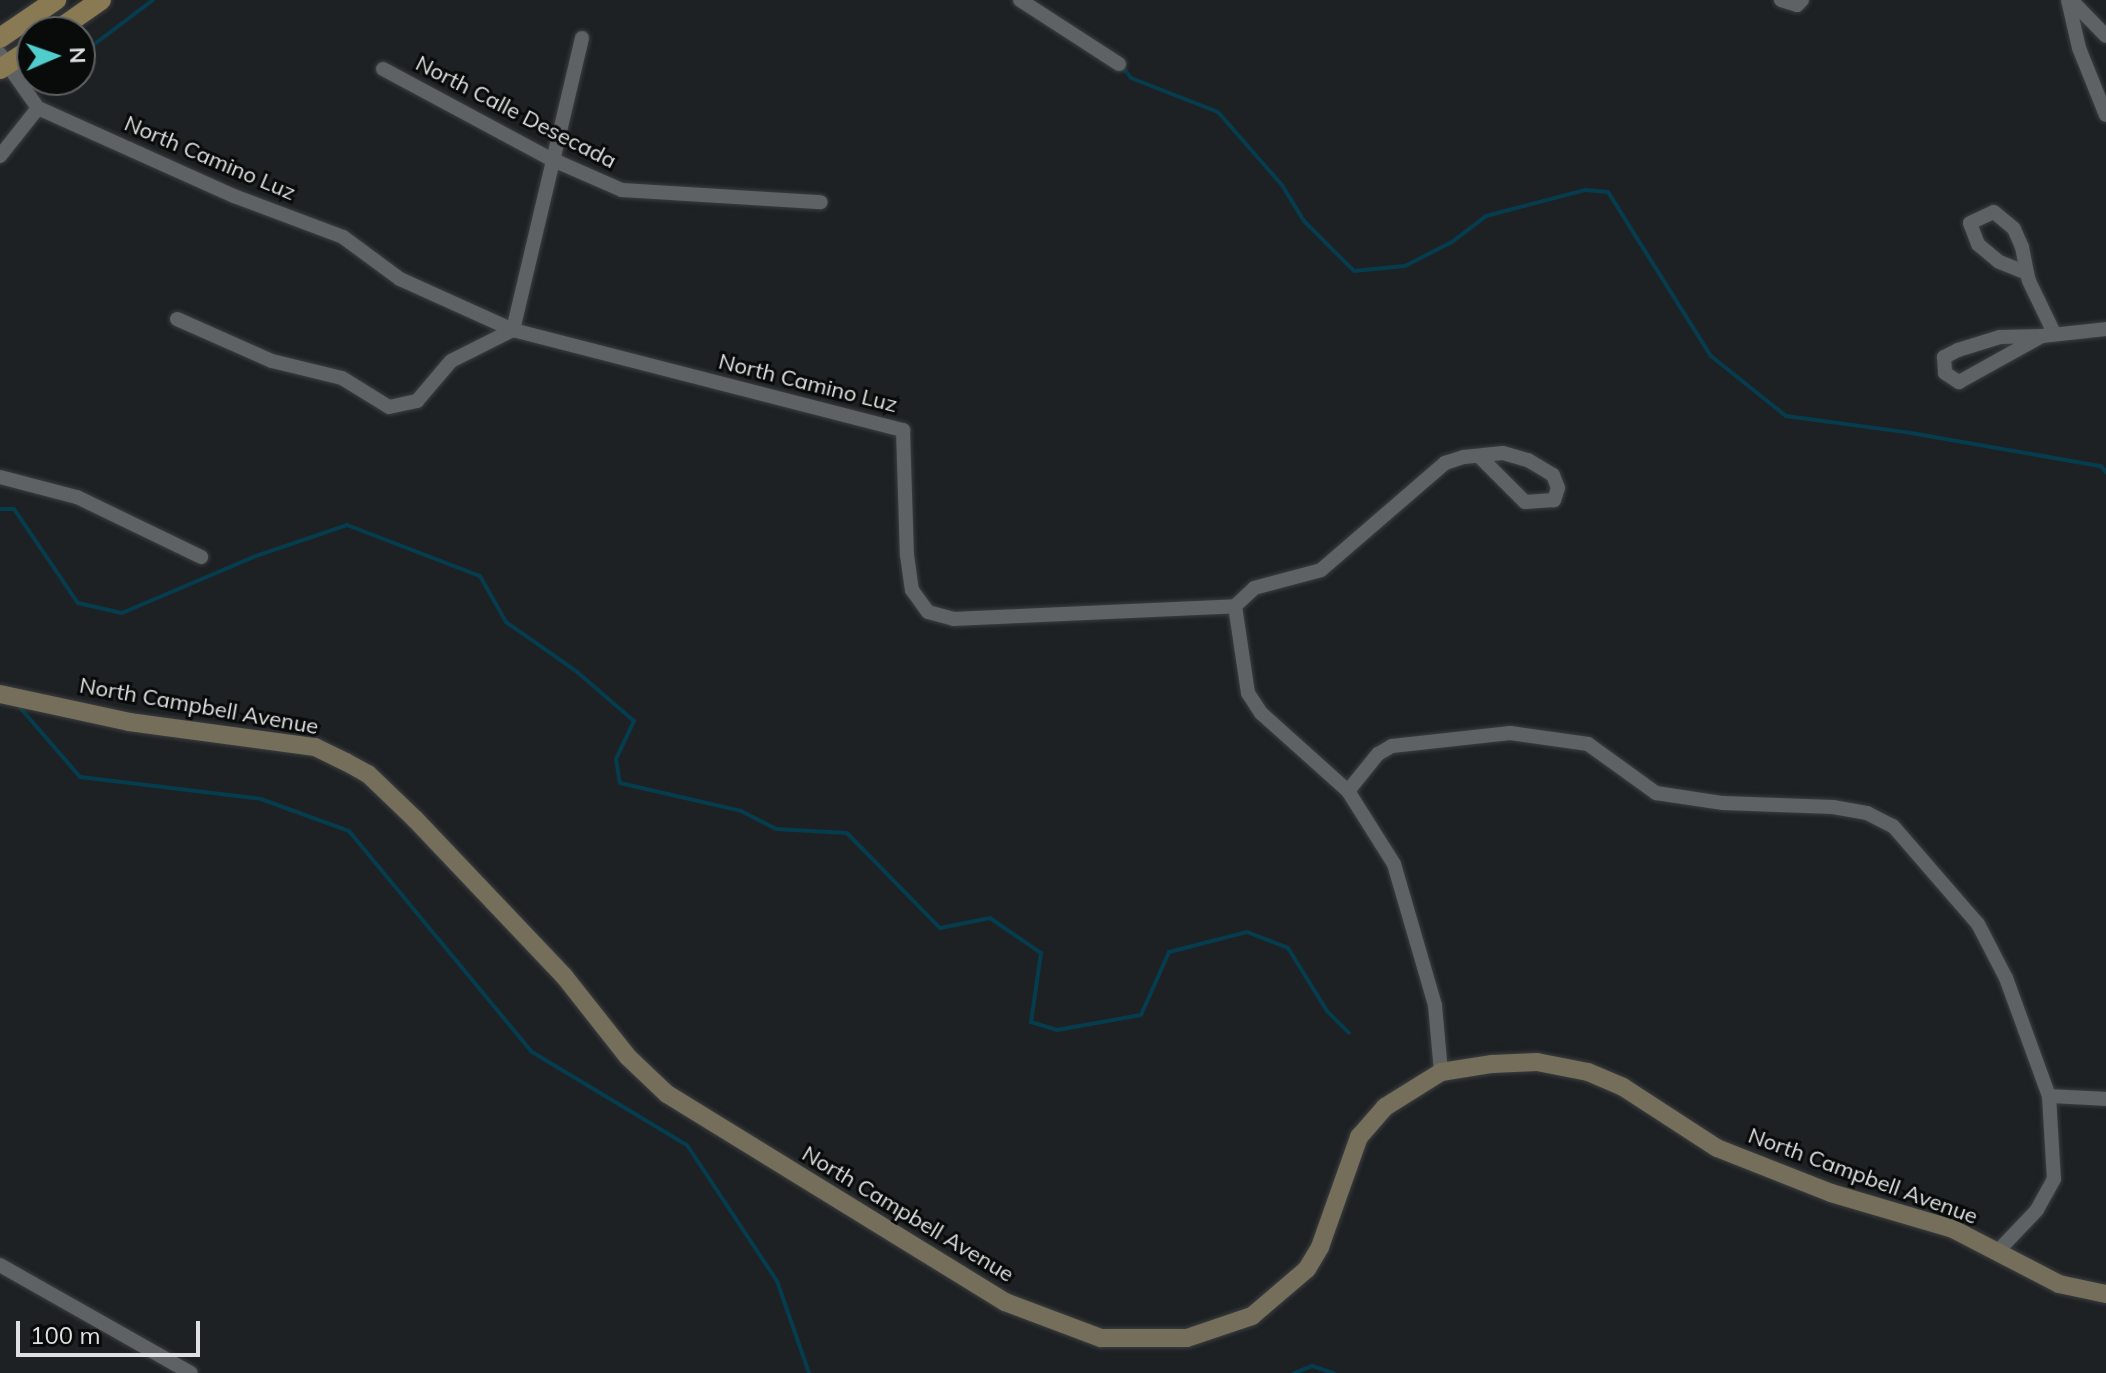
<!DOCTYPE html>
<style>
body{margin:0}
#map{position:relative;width:2106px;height:1373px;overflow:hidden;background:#1e2123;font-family:Mulish,sans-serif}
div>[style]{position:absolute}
.stream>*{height:4px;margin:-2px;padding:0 2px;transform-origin:2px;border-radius:2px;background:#053c4e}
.roads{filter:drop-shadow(0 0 2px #3b3e40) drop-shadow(0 0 2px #3b3e40)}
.minor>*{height:14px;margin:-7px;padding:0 7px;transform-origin:7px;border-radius:7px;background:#5e6264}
.secondary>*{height:18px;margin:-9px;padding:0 9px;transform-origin:9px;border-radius:9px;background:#746e5b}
.primary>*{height:20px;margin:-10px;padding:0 10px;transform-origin:10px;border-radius:10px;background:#897a53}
span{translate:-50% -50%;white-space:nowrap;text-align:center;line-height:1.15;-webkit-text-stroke:6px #090b0b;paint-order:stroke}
.street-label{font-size:22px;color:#dee0e1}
.north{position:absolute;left:16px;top:16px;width:80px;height:80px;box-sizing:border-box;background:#090b0b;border:2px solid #5e6061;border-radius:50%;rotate:88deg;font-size:22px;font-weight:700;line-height:32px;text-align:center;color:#dee0e1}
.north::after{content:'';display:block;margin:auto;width:28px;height:36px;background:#52cdcd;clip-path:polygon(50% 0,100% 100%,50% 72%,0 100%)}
.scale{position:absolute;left:16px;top:1321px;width:184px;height:36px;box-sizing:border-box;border:4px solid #dee0e1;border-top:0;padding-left:10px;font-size:24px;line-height:28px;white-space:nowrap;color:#dee0e1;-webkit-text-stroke:6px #090b0b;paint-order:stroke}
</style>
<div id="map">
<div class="stream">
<i style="left:80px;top:55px;width:91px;rotate:-37deg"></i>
<i style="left:1121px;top:65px;width:16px;rotate:52deg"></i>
<i style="left:1131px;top:78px;width:93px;rotate:21.3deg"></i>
<i style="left:1218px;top:112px;width:97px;rotate:48.8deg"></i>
<i style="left:1282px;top:185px;width:42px;rotate:58.6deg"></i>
<i style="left:1304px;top:221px;width:71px;rotate:45deg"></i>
<i style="left:1354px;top:271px;width:51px;rotate:-5.6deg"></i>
<i style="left:1405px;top:266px;width:53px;rotate:-27.1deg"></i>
<i style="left:1452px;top:242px;width:43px;rotate:-37.4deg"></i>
<i style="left:1486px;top:216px;width:102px;rotate:-14.7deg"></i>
<i style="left:1585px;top:190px;width:23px;rotate:5deg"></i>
<i style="left:1608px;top:192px;width:194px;rotate:57.9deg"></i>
<i style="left:1711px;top:356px;width:96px;rotate:38.7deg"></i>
<i style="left:1786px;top:416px;width:126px;rotate:7.7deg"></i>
<i style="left:1911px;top:433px;width:193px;rotate:9.9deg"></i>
<i style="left:2101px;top:466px;width:8px;rotate:50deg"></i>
<i style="left:59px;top:94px;width:15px;rotate:-74deg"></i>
<i style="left:0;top:509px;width:14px"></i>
<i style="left:14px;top:509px;width:114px;rotate:55.8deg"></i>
<i style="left:78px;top:603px;width:45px;rotate:12.8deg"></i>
<i style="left:122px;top:613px;width:142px;rotate:-23.1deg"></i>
<i style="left:253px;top:557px;width:99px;rotate:-18.8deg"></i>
<i style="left:347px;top:525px;width:142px;rotate:21deg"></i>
<i style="left:480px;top:576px;width:53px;rotate:60.5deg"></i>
<i style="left:506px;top:622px;width:85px;rotate:35deg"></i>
<i style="left:576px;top:671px;width:77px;rotate:40.8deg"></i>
<i style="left:634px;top:721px;width:42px;rotate:115.3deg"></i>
<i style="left:616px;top:759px;width:24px;rotate:81deg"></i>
<i style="left:620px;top:783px;width:124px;rotate:13deg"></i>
<i style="left:741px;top:811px;width:39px;rotate:27deg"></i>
<i style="left:776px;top:829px;width:71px;rotate:3.2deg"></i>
<i style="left:847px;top:833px;width:133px;rotate:45.6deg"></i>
<i style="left:940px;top:928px;width:51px;rotate:-11.3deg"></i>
<i style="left:990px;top:918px;width:62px;rotate:34.5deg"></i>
<i style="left:1041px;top:953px;width:70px;rotate:98.2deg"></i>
<i style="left:1031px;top:1022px;width:27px;rotate:17deg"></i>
<i style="left:1057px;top:1030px;width:85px;rotate:-10.1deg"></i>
<i style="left:1141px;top:1015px;width:69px;rotate:-66deg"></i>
<i style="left:1169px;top:952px;width:81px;rotate:-14.4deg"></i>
<i style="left:1247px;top:932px;width:44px;rotate:21.3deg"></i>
<i style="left:1288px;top:948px;width:74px;rotate:58.2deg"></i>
<i style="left:1327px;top:1011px;width:31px;rotate:45deg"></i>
<i style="left:16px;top:703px;width:98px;rotate:49.1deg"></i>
<i style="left:80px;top:777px;width:182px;rotate:6.9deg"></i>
<i style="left:261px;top:799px;width:94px;rotate:20deg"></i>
<i style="left:349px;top:831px;width:287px;rotate:50.4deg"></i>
<i style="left:532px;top:1052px;width:181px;rotate:31deg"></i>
<i style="left:687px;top:1145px;width:163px;rotate:56.5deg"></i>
<i style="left:777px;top:1281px;width:97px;rotate:70.8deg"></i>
<i style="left:1294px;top:1373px;width:19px;rotate:-21deg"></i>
<i style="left:1312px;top:1366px;width:23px;rotate:18deg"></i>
</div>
<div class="roads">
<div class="minor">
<i style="left:1020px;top:0;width:118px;rotate:32.9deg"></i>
<i style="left:1781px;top:0;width:17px;rotate:17deg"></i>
<i style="left:1797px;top:5px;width:7px;rotate:-45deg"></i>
<i style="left:2068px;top:0;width:49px;rotate:77.1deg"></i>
<i style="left:2079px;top:48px;width:72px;rotate:68.1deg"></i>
<i style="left:2071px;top:0;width:50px;rotate:45.8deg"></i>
<i style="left:0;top:54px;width:66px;rotate:54.9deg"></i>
<i style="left:38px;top:108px;width:215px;rotate:24.2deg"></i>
<i style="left:234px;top:196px;width:116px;rotate:20.6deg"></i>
<i style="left:343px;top:237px;width:71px;rotate:36.4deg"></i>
<i style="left:400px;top:279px;width:124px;rotate:24.3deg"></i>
<i style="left:513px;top:330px;width:403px;rotate:14.4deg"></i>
<i style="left:903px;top:430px;width:125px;rotate:88.2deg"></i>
<i style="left:907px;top:555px;width:35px;rotate:82deg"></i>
<i style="left:912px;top:590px;width:27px;rotate:54deg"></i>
<i style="left:928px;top:612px;width:27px;rotate:15deg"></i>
<i style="left:954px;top:619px;width:281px;rotate:-2.6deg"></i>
<i style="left:383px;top:69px;width:191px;rotate:28.2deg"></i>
<i style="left:551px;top:159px;width:77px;rotate:23.6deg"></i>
<i style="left:622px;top:190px;width:199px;rotate:3.5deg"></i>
<i style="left:0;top:156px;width:61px;rotate:-51.6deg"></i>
<i style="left:2027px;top:273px;width:31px;rotate:-158deg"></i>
<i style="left:1998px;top:261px;width:26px;rotate:-140deg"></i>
<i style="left:1978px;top:244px;width:22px;rotate:-111deg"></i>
<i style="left:1970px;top:223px;width:26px;rotate:-25deg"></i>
<i style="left:1994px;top:212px;width:26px;rotate:40deg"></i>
<i style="left:2014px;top:229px;width:20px;rotate:66deg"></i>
<i style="left:2022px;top:247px;width:26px;rotate:79deg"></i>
<i style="left:2027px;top:273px;width:8px;rotate:76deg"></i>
<i style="left:2029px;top:281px;width:58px;rotate:64.3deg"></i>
<i style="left:177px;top:319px;width:104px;rotate:23.9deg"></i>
<i style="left:272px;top:361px;width:72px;rotate:13.7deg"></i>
<i style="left:342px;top:378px;width:55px;rotate:31.7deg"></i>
<i style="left:389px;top:407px;width:29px;rotate:-12deg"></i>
<i style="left:417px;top:401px;width:52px;rotate:-49.6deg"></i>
<i style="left:451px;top:361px;width:69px;rotate:-26.6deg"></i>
<i style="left:513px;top:330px;width:300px;rotate:-76.7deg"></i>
<i style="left:2042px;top:336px;width:42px;rotate:178.6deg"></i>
<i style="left:2000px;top:337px;width:44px;rotate:162.8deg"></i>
<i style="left:1958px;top:350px;width:16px;rotate:153deg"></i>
<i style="left:1944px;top:357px;width:16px;rotate:86deg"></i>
<i style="left:1945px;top:373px;width:17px;rotate:33deg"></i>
<i style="left:1959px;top:382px;width:95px;rotate:-29deg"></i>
<i style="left:2042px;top:336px;width:64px;rotate:-6.2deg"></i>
<i style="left:0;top:477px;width:80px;rotate:14.6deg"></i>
<i style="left:77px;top:497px;width:138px;rotate:25.8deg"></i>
<i style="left:1235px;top:606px;width:88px;rotate:81.5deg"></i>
<i style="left:1248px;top:693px;width:24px;rotate:57deg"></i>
<i style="left:1261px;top:713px;width:117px;rotate:41.9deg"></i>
<i style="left:1348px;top:791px;width:86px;rotate:57.8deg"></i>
<i style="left:1394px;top:864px;width:147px;rotate:73.8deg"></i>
<i style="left:1435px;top:1005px;width:67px;rotate:84.9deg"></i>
<i style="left:1235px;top:606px;width:26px;rotate:-43deg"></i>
<i style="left:1254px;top:588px;width:69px;rotate:-15deg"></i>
<i style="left:1321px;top:570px;width:164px;rotate:-40.8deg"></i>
<i style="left:1445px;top:463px;width:20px;rotate:-18deg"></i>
<i style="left:1464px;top:457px;width:39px;rotate:-6deg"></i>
<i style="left:1503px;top:453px;width:26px;rotate:16deg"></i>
<i style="left:1528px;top:460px;width:29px;rotate:31deg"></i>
<i style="left:1553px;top:475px;width:14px;rotate:69deg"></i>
<i style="left:1558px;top:488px;width:13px;rotate:108deg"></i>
<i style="left:1554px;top:500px;width:29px;rotate:176deg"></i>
<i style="left:1525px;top:502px;width:64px;rotate:-135deg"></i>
<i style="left:1348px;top:791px;width:48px;rotate:-51deg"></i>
<i style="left:1378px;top:754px;width:16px;rotate:-30deg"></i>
<i style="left:1392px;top:746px;width:119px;rotate:-6.3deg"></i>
<i style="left:1510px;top:733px;width:79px;rotate:8deg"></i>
<i style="left:1588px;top:744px;width:84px;rotate:35.8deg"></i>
<i style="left:1656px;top:793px;width:68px;rotate:8.5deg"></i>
<i style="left:1723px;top:803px;width:110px;rotate:2.1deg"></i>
<i style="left:1833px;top:807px;width:35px;rotate:10deg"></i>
<i style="left:1867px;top:813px;width:29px;rotate:27deg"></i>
<i style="left:1893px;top:826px;width:130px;rotate:49.1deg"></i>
<i style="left:1978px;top:924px;width:61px;rotate:62.6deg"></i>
<i style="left:2006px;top:978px;width:126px;rotate:70deg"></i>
<i style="left:2049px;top:1096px;width:83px;rotate:86.6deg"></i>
<i style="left:2054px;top:1179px;width:35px;rotate:119deg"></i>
<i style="left:2037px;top:1210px;width:58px;rotate:133.6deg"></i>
<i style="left:2049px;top:1096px;width:57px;rotate:3deg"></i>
<i style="left:0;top:1265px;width:219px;rotate:29.5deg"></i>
</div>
<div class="secondary">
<i style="left:0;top:694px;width:132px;rotate:12.2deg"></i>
<i style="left:129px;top:722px;width:188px;rotate:7.7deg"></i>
<i style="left:315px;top:747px;width:34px;rotate:26deg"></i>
<i style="left:346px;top:762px;width:25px;rotate:29deg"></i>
<i style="left:368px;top:774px;width:65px;rotate:43.8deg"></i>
<i style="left:415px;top:819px;width:216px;rotate:46.5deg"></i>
<i style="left:564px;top:976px;width:103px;rotate:51.7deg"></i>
<i style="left:628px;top:1057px;width:54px;rotate:43.5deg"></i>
<i style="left:667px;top:1094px;width:397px;rotate:31.6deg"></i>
<i style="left:1005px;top:1302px;width:103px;rotate:20.6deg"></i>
<i style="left:1101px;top:1338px;width:86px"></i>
<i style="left:1187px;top:1338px;width:69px;rotate:-18.7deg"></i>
<i style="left:1252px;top:1316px;width:72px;rotate:-40.5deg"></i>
<i style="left:1307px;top:1269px;width:26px;rotate:-59deg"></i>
<i style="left:1320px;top:1247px;width:117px;rotate:-70.5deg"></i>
<i style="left:1359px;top:1137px;width:40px;rotate:-49deg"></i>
<i style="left:1385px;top:1107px;width:66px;rotate:-32deg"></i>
<i style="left:1441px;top:1072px;width:52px;rotate:-8.9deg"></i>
<i style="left:1492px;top:1064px;width:45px;rotate:-2.5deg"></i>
<i style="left:1537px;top:1062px;width:52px;rotate:11.1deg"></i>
<i style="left:1588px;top:1072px;width:38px;rotate:23deg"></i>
<i style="left:1623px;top:1087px;width:112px;rotate:33deg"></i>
<i style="left:1717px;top:1148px;width:123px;rotate:21.5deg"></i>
<i style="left:1831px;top:1193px;width:127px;rotate:16.4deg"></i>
<i style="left:1953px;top:1229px;width:119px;rotate:27.4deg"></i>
<i style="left:2059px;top:1284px;width:48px;rotate:12deg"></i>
</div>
<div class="primary">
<i style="left:55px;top:32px;width:56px;rotate:-34.8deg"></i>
<i style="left:0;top:38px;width:68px;rotate:-34.2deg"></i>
<i style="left:0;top:69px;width:38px;rotate:-33deg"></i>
</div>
</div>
<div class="street-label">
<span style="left:516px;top:112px;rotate:27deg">North Calle Desecada</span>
<span style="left:210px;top:158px;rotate:23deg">North Camino Luz</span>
<span style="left:808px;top:383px;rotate:14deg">North Camino Luz</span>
<span style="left:199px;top:706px;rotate:10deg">North Campbell Avenue</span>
<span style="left:1863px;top:1176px;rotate:20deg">North Campbell Avenue</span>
<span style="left:908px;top:1214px;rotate:31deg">North Campbell Avenue</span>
</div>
<div class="north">N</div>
<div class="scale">100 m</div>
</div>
